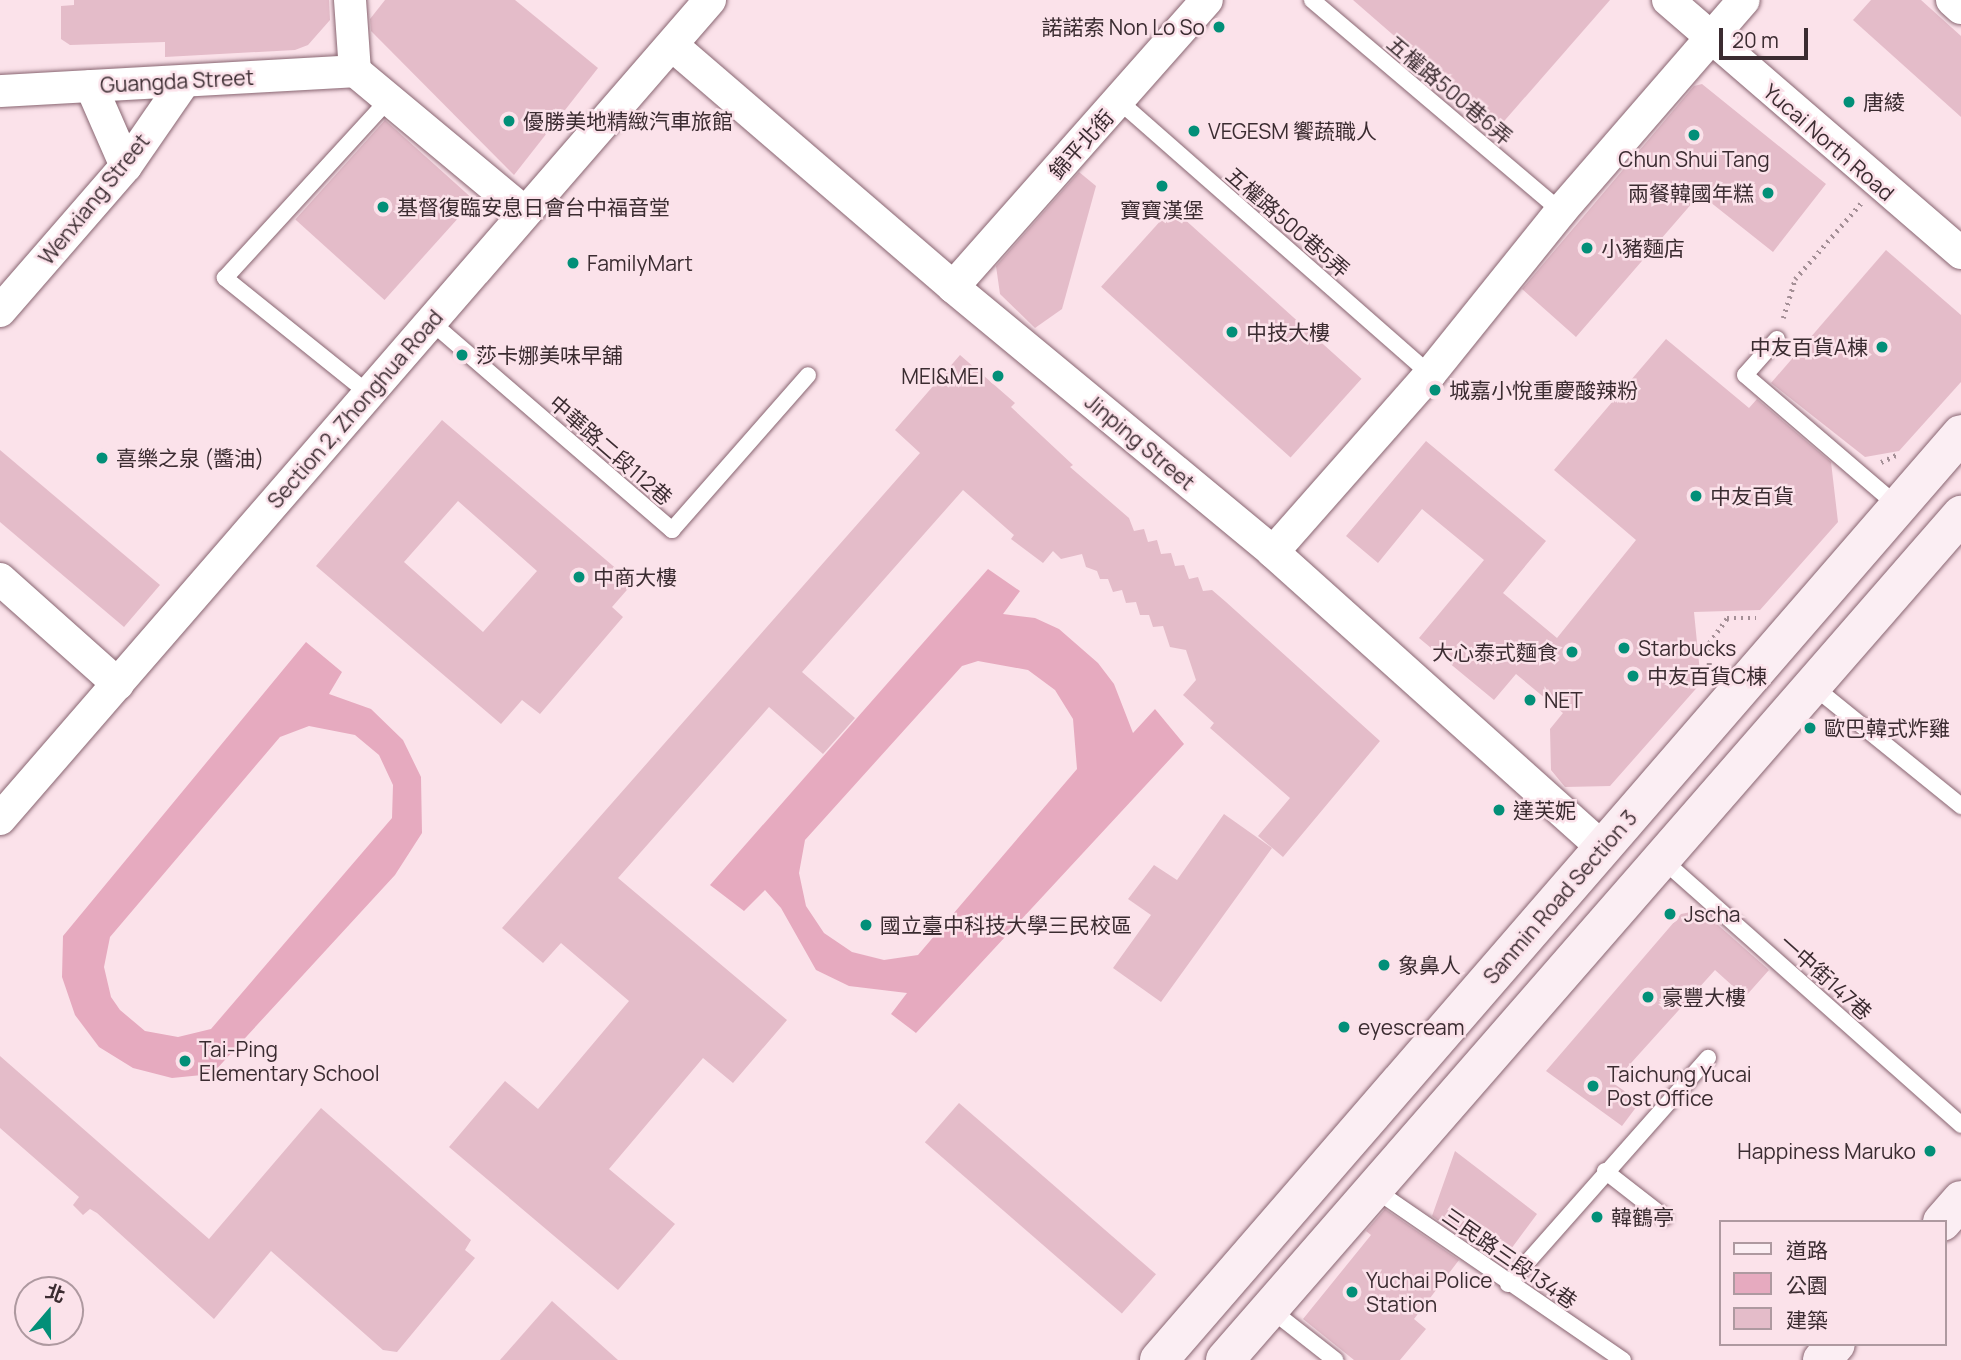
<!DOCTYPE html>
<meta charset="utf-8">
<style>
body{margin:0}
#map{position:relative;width:1961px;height:1360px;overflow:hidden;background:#fbe2ea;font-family:Manrope,"Noto Sans TC",sans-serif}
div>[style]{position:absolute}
.green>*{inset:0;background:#e6aabf}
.building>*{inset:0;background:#e4bcc9;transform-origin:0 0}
.path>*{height:4.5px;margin-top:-2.25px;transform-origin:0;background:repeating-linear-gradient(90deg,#a48f96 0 2px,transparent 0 7px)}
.roads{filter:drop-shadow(0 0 2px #886571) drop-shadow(0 0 2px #886571)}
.lane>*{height:16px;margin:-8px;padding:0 8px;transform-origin:8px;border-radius:8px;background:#fff}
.street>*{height:32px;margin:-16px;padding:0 16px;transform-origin:16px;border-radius:16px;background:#fff}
.secondary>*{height:38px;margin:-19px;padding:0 19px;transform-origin:19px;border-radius:19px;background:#fbeef3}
.dots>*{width:19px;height:19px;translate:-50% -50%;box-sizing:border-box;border:4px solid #fbe2ea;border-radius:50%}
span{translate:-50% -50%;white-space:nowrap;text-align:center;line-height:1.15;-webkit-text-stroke:5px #fbe2ea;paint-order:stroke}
.poi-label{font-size:21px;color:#3b2c31}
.right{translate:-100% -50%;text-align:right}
.left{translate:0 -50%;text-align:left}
.street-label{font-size:21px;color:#3b2c31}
.legend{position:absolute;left:1719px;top:1220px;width:228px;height:126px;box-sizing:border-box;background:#fbe2ea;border:2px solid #ae99a0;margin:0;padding:9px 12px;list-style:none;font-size:21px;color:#3b2c31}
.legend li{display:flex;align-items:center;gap:14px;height:35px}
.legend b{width:35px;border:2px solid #ae99a0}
.north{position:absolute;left:14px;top:1276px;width:70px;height:70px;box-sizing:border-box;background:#fbe2ea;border:2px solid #ae99a0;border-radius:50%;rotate:20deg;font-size:19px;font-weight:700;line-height:28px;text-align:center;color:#3b2c31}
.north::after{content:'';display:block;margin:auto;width:24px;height:32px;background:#028f78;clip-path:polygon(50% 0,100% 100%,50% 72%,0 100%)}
.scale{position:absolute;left:1719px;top:28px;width:89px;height:32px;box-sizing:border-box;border:4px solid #3b2c31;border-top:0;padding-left:9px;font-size:21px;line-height:24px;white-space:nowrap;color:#3b2c31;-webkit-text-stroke:5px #fbe2ea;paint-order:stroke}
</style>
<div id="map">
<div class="green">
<i style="clip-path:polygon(evenodd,988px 569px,1020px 591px,1003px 614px,1035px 618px,1059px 629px,1098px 663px,1114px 684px,1133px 733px,1155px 709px,1184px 744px,916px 1033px,891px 1014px,907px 993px,849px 986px,816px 970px,781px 908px,765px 890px,744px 911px,710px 885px,988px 569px,978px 661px,1028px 670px,1055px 690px,1073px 719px,1077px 769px,918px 955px,884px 960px,852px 952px,824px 933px,806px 906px,799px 873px,805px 840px,962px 666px,978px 661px)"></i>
<i style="clip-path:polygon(evenodd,306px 642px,342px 672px,329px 694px,371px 709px,403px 740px,421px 777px,422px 833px,395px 875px,212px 1074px,172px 1078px,133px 1068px,99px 1047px,75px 1015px,62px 977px,63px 936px,306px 642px,309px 726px,355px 735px,379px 755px,393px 785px,392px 818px,211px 1029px,178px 1037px,145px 1031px,120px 1010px,111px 997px,104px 967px,110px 937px,280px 737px,309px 726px)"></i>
</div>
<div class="building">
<i style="clip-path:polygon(74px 0,329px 0,330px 20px,308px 45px,295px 50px,165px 57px,165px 42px,70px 45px,61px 39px,61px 6px,74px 5px)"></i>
<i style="clip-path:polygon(385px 0,515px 0,598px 68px,514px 175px,371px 31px,370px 19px)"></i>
<i style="clip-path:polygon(1353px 0,1610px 0,1499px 127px)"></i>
<i style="clip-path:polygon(1871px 0,1921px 0,1961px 36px,1961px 117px,1853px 20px)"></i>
<i style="clip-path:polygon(1702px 84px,1826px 184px,1773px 252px,1700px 194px,1576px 337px,1522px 289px,1694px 86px)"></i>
<i style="left:385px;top:120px;width:120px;height:134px;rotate:42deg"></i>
<i style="clip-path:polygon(1079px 172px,1096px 186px,1062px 309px,1035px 328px,1000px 294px,996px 266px)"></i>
<i style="left:1172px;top:208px;width:255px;height:106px;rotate:42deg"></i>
<i style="clip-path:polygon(1886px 250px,1961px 315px,1961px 382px,1899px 451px,1865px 457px,1771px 383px)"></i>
<i style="clip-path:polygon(1666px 339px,1749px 408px,1757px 399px,1831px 462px,1838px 522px,1760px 610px,1694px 612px,1701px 683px,1610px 786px,1565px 787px,1551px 770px,1550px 729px,1563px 713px,1516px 674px,1494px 700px,1419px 638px,1484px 560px,1422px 509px,1378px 563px,1346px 536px,1426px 441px,1546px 541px,1503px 593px,1557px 638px,1636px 540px,1554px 470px)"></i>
<i style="clip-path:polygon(960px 355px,1015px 403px,1011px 407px,1073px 465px,1070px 467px,1129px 518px,1134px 531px,1144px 529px,1148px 542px,1157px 540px,1161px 554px,1171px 553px,1175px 566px,1184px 565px,1189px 579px,1198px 577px,1203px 591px,1212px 590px,1226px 602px,1380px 741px,1283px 857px,1258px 836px,1290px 798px,1210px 728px,1214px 723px,1183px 695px,1196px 680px,1186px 650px,1170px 647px,1163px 626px,1153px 627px,1149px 615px,1140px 615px,1136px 602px,1126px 603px,1122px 590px,1113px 592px,1108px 579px,1100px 579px,1097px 571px,1086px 567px,1082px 554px,1061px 559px,1053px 551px,1043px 563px,1011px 539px,1014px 535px,963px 490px,802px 672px,855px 718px,823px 754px,769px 707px,618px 878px,787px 1020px,733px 1083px,703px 1058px,609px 1169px,675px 1224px,618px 1290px,449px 1147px,505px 1081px,538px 1109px,629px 1001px,561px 943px,543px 963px,502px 928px,920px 453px,895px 430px)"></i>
<i style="clip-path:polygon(evenodd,442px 420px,633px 583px,612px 607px,623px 617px,540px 714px,522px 700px,501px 724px,316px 566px,442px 420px,458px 501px,537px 571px,483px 632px,404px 562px,458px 501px)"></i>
<i style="clip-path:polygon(0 450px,160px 585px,124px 627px,0 522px)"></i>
<i style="clip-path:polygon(1224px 814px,1272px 848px,1161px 1002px,1113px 968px,1151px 915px,1128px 899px,1154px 865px,1177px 880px)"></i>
<i style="clip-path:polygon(1701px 910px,1769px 970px,1745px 997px,1715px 970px,1613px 1083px,1640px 1102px,1622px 1126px,1546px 1071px,1681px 914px)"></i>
<i style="clip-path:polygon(0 1056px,209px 1239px,321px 1108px,471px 1240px,465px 1250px,475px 1258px,397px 1352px,383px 1350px,271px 1251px,214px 1319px,97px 1213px,90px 1209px,83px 1215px,73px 1205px,79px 1197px,0 1128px)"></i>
<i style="left:959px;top:1103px;width:261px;height:52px;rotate:41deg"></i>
<i style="clip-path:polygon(1455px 1151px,1537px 1214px,1511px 1249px,1484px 1228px,1472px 1244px,1432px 1216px)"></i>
<i style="clip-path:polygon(1385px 1209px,1459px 1260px,1414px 1319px,1426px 1329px,1400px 1360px,1354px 1360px,1303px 1319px,1371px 1235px,1366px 1231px)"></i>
<i style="clip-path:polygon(552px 1301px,618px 1360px,500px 1360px)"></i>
</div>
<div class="path">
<i style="left:1783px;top:318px;width:41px;rotate:-72.9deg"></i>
<i style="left:1795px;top:279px;width:101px;rotate:-49deg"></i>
<i style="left:1881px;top:462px;width:19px;rotate:-25deg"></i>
<i style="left:1709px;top:672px;width:29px;rotate:-90deg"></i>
<i style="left:1709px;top:643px;width:31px;rotate:-54deg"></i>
<i style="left:1727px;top:618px;width:29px"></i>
</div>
<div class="roads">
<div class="lane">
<i style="left:1312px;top:0;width:326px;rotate:40.3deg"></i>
<i style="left:1119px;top:101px;width:414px;rotate:41.3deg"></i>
<i style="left:430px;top:321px;width:320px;rotate:40.8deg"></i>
<i style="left:672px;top:530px;width:206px;rotate:-48.7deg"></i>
<i style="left:1777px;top:339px;width:48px;rotate:131.6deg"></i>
<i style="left:1745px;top:375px;width:201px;rotate:40.6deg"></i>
<i style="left:368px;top:393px;width:184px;rotate:-141.2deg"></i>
<i style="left:225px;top:278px;width:243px;rotate:-47.5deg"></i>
<i style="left:1813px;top:686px;width:191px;rotate:39deg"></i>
<i style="left:1663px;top:860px;width:399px;rotate:41.6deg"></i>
<i style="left:1605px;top:1171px;width:75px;rotate:37.9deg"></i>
<i style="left:1374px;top:1189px;width:302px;rotate:34.5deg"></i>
<i style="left:1508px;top:1284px;width:302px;rotate:-48.5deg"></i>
<i style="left:1270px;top:1309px;width:83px;rotate:38.1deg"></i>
</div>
<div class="street">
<i style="left:350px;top:0;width:71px;rotate:86deg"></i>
<i style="left:355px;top:71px;width:220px;rotate:39.8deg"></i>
<i style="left:1668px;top:0;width:387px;rotate:40.8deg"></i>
<i style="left:1952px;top:0;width:12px;rotate:42deg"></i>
<i style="left:672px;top:45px;width:371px;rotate:40.7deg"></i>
<i style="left:953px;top:287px;width:415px;rotate:39.6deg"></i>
<i style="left:1273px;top:552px;width:442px;rotate:41.9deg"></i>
<i style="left:91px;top:86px;width:87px;rotate:66.4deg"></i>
<i style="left:0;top:91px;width:356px;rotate:-3.2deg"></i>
<i style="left:953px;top:287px;width:383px;rotate:-48.5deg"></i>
<i style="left:0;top:311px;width:192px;rotate:-49deg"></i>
<i style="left:126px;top:166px;width:102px;rotate:-55.4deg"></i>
<i style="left:1273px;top:552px;width:237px;rotate:-48.6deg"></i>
<i style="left:1430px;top:374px;width:209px;rotate:-51.2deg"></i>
<i style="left:1561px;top:211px;width:279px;rotate:-49.1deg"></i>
<i style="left:0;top:579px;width:158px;rotate:41.7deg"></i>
<i style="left:0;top:819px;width:1084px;rotate:-49.08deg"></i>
</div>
<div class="secondary">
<i style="left:1942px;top:1222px;width:29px;rotate:-49deg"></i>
<i style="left:1159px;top:1360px;width:1225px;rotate:-49.1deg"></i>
<i style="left:1225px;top:1360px;width:1121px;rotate:-48.94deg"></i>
<i style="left:1822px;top:1360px;width:21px;rotate:-49deg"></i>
</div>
</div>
<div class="dots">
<i style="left:1219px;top:27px;background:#028f78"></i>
<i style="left:1849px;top:102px;background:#028f78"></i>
<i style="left:509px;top:121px;background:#028f78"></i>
<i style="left:1194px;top:131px;background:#028f78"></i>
<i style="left:1694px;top:135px;background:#028f78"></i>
<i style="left:1162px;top:186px;background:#028f78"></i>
<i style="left:1768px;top:193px;background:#028f78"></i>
<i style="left:383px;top:207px;background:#028f78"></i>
<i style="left:1587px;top:248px;background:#028f78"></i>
<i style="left:573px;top:263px;background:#028f78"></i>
<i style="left:1232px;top:332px;background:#028f78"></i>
<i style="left:1882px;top:347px;background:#028f78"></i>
<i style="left:462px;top:355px;background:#028f78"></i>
<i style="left:998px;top:376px;background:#028f78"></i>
<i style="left:1435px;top:390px;background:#028f78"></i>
<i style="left:102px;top:458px;background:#028f78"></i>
<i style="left:1696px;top:496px;background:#028f78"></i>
<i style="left:579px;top:577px;background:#028f78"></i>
<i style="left:1624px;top:648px;background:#028f78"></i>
<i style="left:1572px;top:652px;background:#028f78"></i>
<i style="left:1633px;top:676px;background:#028f78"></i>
<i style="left:1530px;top:700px;background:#028f78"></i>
<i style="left:1810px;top:728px;background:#028f78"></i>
<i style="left:1499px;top:810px;background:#028f78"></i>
<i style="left:1670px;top:914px;background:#028f78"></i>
<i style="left:866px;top:925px;background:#028f78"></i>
<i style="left:1384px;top:965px;background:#028f78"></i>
<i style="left:1648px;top:997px;background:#028f78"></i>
<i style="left:1344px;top:1027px;background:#028f78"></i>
<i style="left:185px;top:1061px;background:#028f78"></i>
<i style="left:1593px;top:1086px;background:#028f78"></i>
<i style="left:1930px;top:1151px;background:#028f78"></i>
<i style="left:1597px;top:1217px;background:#028f78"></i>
<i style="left:1352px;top:1292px;background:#028f78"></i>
</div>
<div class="poi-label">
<span class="right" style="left:1205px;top:27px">諾諾索 Non Lo So</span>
<span class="left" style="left:1863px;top:102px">唐綾</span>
<span class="left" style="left:523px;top:121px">優勝美地精緻汽車旅館</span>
<span class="left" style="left:1208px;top:131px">VEGESM 饗蔬職人</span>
<span style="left:1694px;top:159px">Chun Shui Tang</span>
<span class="right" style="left:1754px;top:193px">兩餐韓國年糕</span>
<span class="left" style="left:397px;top:207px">基督復臨安息日會台中福音堂</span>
<span style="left:1162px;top:210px">寶寶漢堡</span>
<span class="left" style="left:1601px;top:248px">小豬麵店</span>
<span class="left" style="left:587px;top:263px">FamilyMart</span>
<span class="left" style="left:1246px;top:332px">中技大樓</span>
<span class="right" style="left:1868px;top:347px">中友百貨A棟</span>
<span class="left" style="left:476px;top:355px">莎卡娜美味早舖</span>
<span class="right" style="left:984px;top:376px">MEI&amp;MEI</span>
<span class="left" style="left:1449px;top:390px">城嘉小悅重慶酸辣粉</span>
<span class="left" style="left:116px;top:458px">喜樂之泉 (醬油)</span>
<span class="left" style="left:1710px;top:496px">中友百貨</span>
<span class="left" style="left:593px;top:577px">中商大樓</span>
<span class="left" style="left:1638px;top:648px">Starbucks</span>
<span class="right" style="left:1558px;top:652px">大心泰式麵食</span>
<span class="left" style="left:1647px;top:676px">中友百貨C棟</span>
<span class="left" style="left:1544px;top:700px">NET</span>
<span class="left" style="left:1824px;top:728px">歐巴韓式炸雞</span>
<span class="left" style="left:1513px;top:810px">達芙妮</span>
<span class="left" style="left:1684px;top:914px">Jscha</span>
<span class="left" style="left:880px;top:925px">國立臺中科技大學三民校區</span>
<span class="left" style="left:1398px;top:965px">象鼻人</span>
<span class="left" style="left:1662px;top:997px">豪豐大樓</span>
<span class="left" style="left:1358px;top:1027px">eyescream</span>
<span class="left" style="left:199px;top:1061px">Tai-Ping<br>Elementary School</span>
<span class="left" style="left:1607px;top:1086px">Taichung Yucai<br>Post Office</span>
<span class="right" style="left:1916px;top:1151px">Happiness Maruko</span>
<span class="left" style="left:1611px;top:1217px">韓鶴亭</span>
<span class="left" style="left:1366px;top:1292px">Yuchai Police<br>Station</span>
</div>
<div class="street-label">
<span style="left:177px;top:81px;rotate:-3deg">Guangda Street</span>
<span style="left:1450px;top:90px;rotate:40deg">五權路500巷6弄</span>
<span style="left:1829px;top:142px;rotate:41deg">Yucai North Road</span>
<span style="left:1081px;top:144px;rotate:-48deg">錦平北街</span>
<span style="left:94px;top:199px;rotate:-51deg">Wenxiang Street</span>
<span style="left:1288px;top:222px;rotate:41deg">五權路500巷5弄</span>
<span style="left:355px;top:409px;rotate:-49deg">Section 2, Zhonghua Road</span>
<span style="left:1140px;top:442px;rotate:40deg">Jinping Street</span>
<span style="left:611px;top:450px;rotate:41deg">中華路二段112巷</span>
<span style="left:1560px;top:897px;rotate:-49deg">Sanmin Road Section 3</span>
<span style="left:1826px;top:977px;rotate:42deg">一中街147巷</span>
<span style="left:1510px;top:1258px;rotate:35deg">三民路三段134巷</span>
</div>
<ul class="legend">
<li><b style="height:9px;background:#fbeef3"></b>道路</li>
<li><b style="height:19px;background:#e6aabf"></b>公園</li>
<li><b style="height:19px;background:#e4bcc9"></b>建築</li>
</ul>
<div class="north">北</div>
<div class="scale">20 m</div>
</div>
